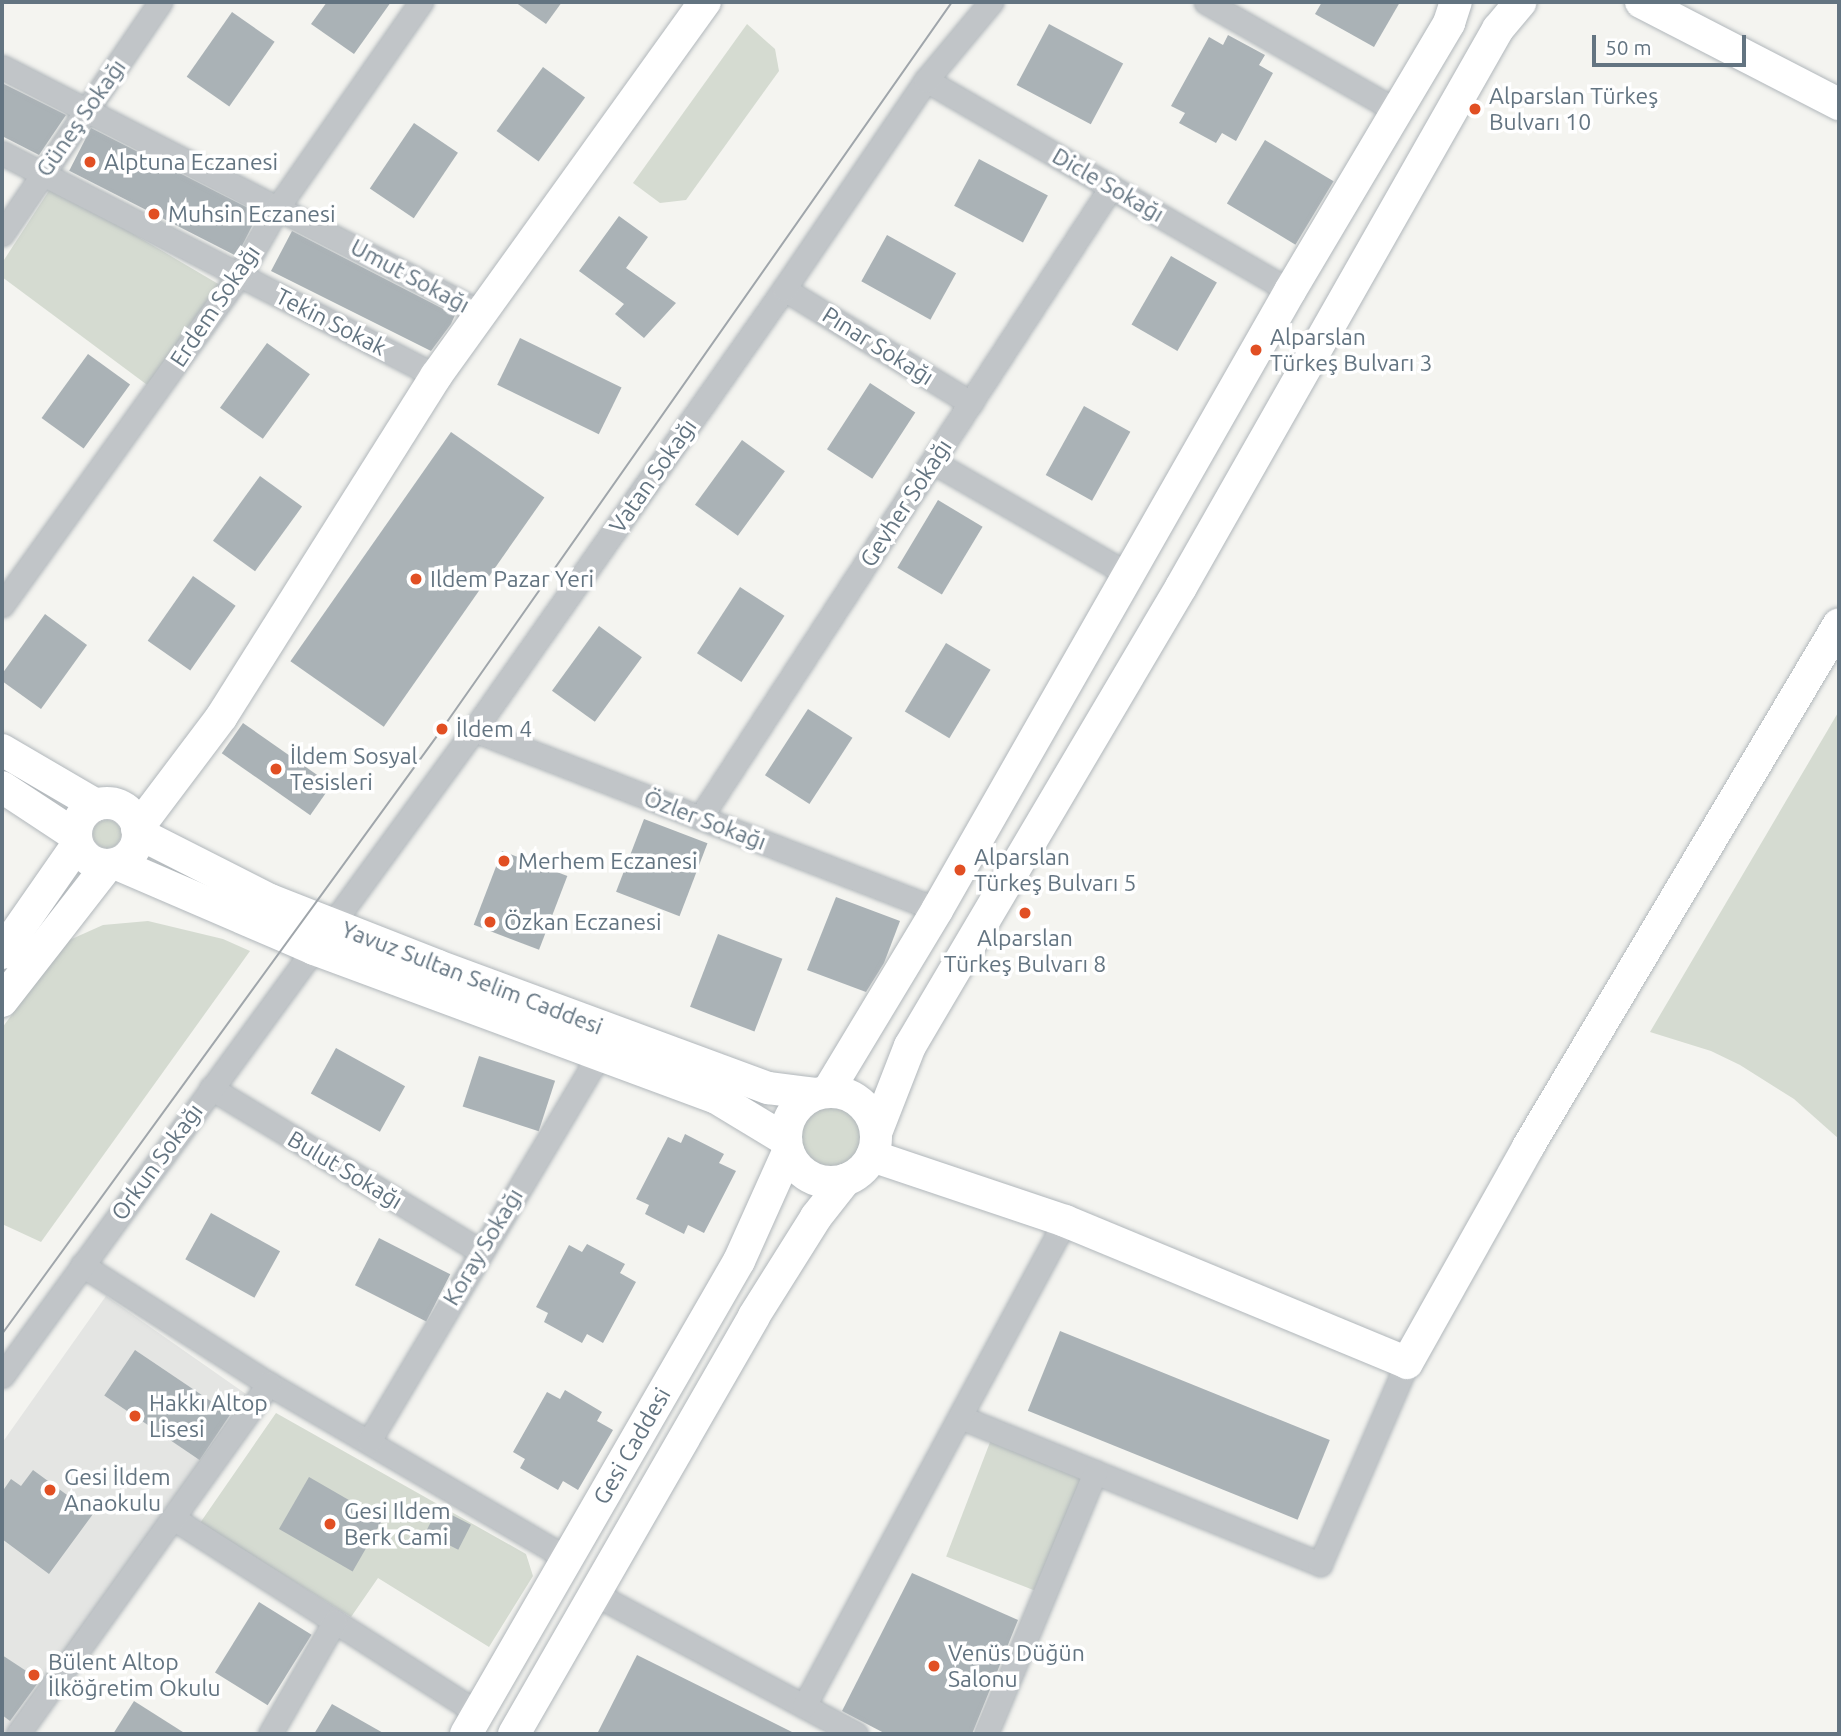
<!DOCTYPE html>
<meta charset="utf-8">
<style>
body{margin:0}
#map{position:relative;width:1841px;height:1736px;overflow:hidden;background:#f4f4f0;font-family:Ubuntu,sans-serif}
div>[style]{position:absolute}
.built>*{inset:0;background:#e4e5e3}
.green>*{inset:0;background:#d5dbd1;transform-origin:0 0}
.round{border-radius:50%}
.building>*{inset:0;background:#aab2b6;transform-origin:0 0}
.roads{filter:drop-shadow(0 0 2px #b1b7bb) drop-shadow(0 0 2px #b1b7bb)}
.street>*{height:23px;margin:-11.5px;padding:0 11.5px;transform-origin:11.5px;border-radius:11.5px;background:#c1c5c8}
.secondary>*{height:32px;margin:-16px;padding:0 16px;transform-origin:16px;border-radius:16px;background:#fff}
.secondary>.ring{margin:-16px;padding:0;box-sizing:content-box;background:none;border:32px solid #fff;border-radius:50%}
.tram>*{height:2px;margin:-1px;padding:0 1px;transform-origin:1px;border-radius:1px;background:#a0a6ab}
.dots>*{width:19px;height:19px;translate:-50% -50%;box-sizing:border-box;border:4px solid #fff;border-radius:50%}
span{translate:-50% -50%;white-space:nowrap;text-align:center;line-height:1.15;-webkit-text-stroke:7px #fff;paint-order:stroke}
.poi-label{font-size:23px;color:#637481}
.left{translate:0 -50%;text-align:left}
.street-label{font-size:23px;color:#637481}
.frame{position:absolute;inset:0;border:4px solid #637481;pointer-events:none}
.scale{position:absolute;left:1592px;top:35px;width:154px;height:32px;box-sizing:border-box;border:4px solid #637481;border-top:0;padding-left:9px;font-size:21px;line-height:24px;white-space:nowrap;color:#637481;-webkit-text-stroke:5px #fff;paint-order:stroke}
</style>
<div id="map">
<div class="built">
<i style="clip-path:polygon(106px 1296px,259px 1403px,25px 1734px,2px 1734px,2px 1443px)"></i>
</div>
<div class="green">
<i style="clip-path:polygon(747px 24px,775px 49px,779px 71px,686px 200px,660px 203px,633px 183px)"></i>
<i style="clip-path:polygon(52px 186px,220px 285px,150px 387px,2px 277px,2px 263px)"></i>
<i style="clip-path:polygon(1839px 711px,1839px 1139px,1794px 1099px,1740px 1065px,1711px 1051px,1650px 1032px)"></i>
<i class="round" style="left:93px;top:820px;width:28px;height:28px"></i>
<i style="clip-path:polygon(148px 921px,223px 939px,250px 951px,41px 1242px,2px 1224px,2px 1028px,65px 942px,103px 925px)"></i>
<i class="round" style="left:799px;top:1105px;width:64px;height:64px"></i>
<i style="clip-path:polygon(276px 1413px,526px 1554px,533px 1576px,489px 1647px,378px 1578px,351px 1617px,200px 1523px)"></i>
<i style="left:992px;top:1437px;width:117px;height:128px;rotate:21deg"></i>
</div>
<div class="building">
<i style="clip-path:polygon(327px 2px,391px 2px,354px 54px,311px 24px)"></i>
<i style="clip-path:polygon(515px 2px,562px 2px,546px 24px)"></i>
<i style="clip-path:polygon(1322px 2px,1400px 2px,1374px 47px,1315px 14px)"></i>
<i style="left:232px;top:12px;width:52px;height:79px;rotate:35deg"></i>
<i style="left:1049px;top:24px;width:84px;height:69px;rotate:28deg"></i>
<i style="clip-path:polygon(1228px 35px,1265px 55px,1259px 65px,1273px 73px,1236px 141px,1222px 133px,1216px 143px,1179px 123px,1185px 113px,1171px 106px,1209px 37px,1223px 45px)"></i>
<i style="left:543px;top:67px;width:52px;height:79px;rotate:36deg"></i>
<i style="clip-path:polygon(2px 83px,66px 115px,39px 155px,2px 136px)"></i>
<i style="left:414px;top:123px;width:53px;height:79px;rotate:34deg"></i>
<i style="left:91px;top:128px;width:188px;height:48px;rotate:27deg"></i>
<i style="left:1265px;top:140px;width:80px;height:74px;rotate:31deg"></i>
<i style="left:979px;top:159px;width:78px;height:53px;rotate:28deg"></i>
<i style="clip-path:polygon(619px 216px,648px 237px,626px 268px,676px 303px,644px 338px,615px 314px,624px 304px,579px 271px)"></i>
<i style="clip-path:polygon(292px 231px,455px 315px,451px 324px,431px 351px,271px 271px)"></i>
<i style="left:887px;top:235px;width:79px;height:53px;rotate:29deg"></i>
<i style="left:1171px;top:256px;width:53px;height:79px;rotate:30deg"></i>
<i style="left:520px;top:338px;width:113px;height:52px;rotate:26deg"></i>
<i style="left:267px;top:343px;width:53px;height:80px;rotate:36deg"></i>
<i style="left:88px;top:354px;width:52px;height:79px;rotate:36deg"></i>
<i style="left:870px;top:383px;width:54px;height:79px;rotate:33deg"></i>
<i style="left:1084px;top:406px;width:53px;height:79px;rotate:29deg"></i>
<i style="left:451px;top:432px;width:114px;height:280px;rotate:35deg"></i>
<i style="left:742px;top:440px;width:53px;height:80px;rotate:36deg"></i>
<i style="left:260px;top:476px;width:52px;height:80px;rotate:36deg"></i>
<i style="left:938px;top:500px;width:52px;height:79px;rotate:31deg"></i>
<i style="left:193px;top:576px;width:52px;height:79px;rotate:35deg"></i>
<i style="left:740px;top:587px;width:53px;height:79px;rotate:33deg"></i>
<i style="clip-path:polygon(45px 614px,87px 645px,41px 709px,2px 681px,2px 674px)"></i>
<i style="left:599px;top:626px;width:53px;height:80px;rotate:36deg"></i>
<i style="left:946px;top:643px;width:52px;height:80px;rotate:31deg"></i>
<i style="left:808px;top:709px;width:53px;height:79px;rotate:33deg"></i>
<i style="left:243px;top:723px;width:108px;height:37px;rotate:35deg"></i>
<i style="left:644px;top:819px;width:68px;height:78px;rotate:21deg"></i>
<i style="left:502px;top:851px;width:70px;height:79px;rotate:21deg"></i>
<i style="clip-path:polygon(836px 897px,900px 921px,884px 963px,866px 992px,807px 970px)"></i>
<i style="left:718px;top:934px;width:69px;height:78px;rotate:21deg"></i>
<i style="left:336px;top:1048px;width:79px;height:52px;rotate:29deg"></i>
<i style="left:479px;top:1056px;width:80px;height:53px;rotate:18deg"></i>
<i style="clip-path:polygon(685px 1134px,724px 1154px,719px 1163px,736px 1171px,704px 1233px,688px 1225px,684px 1234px,645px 1214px,649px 1205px,636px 1199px,668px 1137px,681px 1143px)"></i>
<i style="left:211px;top:1213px;width:79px;height:53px;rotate:29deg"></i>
<i style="left:379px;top:1238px;width:80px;height:53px;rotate:27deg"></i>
<i style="clip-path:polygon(587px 1244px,625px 1264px,620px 1273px,636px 1282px,603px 1343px,587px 1334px,582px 1343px,544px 1322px,548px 1313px,536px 1307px,569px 1245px,582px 1252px)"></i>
<i style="left:1060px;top:1331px;width:291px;height:86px;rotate:22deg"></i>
<i style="left:135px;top:1350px;width:115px;height:55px;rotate:34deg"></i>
<i style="clip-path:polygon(565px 1390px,602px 1412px,597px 1421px,613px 1430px,578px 1490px,563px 1481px,558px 1490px,520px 1468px,525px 1459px,513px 1452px,547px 1392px,560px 1399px)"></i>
<i style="clip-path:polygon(33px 1470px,93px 1514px,49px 1574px,2px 1539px,2px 1492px,11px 1479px,21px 1486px)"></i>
<i style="left:309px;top:1477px;width:85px;height:60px;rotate:30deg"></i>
<i style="left:438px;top:1508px;width:37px;height:28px;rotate:27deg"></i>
<i style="clip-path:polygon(912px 1573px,1018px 1620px,972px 1734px,886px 1734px,842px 1711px)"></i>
<i style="left:259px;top:1602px;width:62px;height:83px;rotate:32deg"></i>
<i style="clip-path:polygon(2px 1655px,40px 1680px,10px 1721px,2px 1715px)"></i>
<i style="clip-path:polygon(637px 1655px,796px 1734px,597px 1734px)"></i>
<i style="clip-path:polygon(134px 1701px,186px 1734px,113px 1734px)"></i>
<i style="clip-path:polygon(332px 1704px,385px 1734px,314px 1734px)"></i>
</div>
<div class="roads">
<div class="street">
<i style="left:1206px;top:2px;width:220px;rotate:29.7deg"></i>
<i style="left:2px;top:67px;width:539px;rotate:27.14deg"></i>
<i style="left:926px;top:80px;width:421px;rotate:30.1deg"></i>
<i style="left:2px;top:153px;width:488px;rotate:27.2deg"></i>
<i style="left:2px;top:234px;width:281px;rotate:-55.7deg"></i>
<i style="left:784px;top:289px;width:219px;rotate:31.4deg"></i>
<i style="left:933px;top:462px;width:225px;rotate:29.9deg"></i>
<i style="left:2px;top:605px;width:408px;rotate:-54.3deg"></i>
<i style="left:240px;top:274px;width:77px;rotate:-60.4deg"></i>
<i style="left:278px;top:207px;width:250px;rotate:-55.1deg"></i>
<i style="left:474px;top:730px;width:497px;rotate:21.2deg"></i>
<i style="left:700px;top:818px;width:753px;rotate:-56.92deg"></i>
<i style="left:211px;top:1088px;width:315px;rotate:31.2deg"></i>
<i style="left:82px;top:1265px;width:222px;rotate:32.5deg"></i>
<i style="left:269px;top:1384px;width:345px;rotate:30.3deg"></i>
<i style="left:2px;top:1376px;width:800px;rotate:-53.85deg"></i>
<i style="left:474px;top:730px;width:539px;rotate:-54.89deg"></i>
<i style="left:784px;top:289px;width:253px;rotate:-55.8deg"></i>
<i style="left:926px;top:80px;width:102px;rotate:-50.2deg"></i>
<i style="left:960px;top:1417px;width:389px;rotate:22.2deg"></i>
<i style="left:1320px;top:1564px;width:219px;rotate:-66.6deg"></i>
<i style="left:369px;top:1441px;width:451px;rotate:-59.2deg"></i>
<i style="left:173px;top:1518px;width:362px;rotate:32.6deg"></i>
<i style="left:595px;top:1594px;width:296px;rotate:28.2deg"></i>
<i style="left:804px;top:1706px;width:551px;rotate:-61.71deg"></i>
<i style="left:18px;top:1734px;width:431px;rotate:-54.4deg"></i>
<i style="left:270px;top:1734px;width:130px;rotate:-60.1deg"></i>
<i style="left:986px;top:1734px;width:284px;rotate:-67.4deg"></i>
</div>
<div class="secondary">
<i style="left:1641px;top:2px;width:223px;rotate:27.3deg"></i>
<i style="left:2px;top:750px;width:109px;rotate:30.3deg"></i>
<i style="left:2px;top:787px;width:87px;rotate:33.3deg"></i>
<i class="ring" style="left:76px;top:803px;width:30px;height:30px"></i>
<i style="left:137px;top:829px;width:141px;rotate:-53deg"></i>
<i style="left:222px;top:716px;width:402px;rotate:-57.8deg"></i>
<i style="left:436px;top:376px;width:461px;rotate:-54.3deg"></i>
<i style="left:138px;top:833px;width:148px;rotate:26.9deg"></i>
<i style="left:270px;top:900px;width:180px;rotate:21.4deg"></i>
<i style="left:438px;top:966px;width:352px;rotate:20.3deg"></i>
<i style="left:768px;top:1088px;width:48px;rotate:7.1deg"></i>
<i style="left:117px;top:864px;width:215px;rotate:23.3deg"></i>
<i style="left:314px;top:949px;width:427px;rotate:20.3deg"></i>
<i style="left:715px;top:1097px;width:83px;rotate:31.2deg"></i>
<i style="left:2px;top:953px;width:131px;rotate:-55.2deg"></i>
<i style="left:2px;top:1001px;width:172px;rotate:-52.1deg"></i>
<i style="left:828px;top:1091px;width:211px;rotate:-58.9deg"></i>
<i style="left:937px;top:910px;width:713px;rotate:-60.3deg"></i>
<i style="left:1290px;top:291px;width:312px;rotate:-59.3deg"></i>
<i style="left:1449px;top:23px;width:22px;rotate:-72deg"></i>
<i class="ring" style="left:786px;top:1092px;width:58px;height:58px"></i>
<i style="left:876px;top:1133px;width:93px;rotate:-68.7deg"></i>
<i style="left:910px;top:1046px;width:533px;rotate:-59.44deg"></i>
<i style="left:1181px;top:587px;width:642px;rotate:-60.4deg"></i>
<i style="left:1498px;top:29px;width:35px;rotate:-50deg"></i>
<i style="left:872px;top:1156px;width:204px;rotate:18.6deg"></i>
<i style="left:1065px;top:1221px;width:370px;rotate:22.5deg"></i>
<i style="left:1407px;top:1363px;width:248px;rotate:-60.7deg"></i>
<i style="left:1528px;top:1147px;width:608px;rotate:-59.26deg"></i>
<i style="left:466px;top:1734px;width:546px;rotate:-60.01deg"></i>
<i style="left:739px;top:1261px;width:120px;rotate:-65.8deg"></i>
<i style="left:514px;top:1734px;width:482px;rotate:-60.1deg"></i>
<i style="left:754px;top:1316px;width:117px;rotate:-57.9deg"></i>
<i style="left:816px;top:1217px;width:48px;rotate:-51.7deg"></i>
</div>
</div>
<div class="tram">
<i style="left:2px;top:1334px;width:748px;rotate:-53.97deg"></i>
<i style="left:442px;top:729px;width:888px;rotate:-54.95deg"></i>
</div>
<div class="dots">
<i style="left:1475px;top:109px;background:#e14f23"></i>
<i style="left:90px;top:162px;background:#e14f23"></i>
<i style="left:154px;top:214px;background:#e14f23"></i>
<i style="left:1256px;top:350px;background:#e14f23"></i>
<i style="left:416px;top:579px;background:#e14f23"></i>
<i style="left:442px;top:729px;background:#e14f23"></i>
<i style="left:276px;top:769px;background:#e14f23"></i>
<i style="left:504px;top:861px;background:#e14f23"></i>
<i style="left:960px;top:870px;background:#e14f23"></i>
<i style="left:1025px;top:913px;background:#e14f23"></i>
<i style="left:490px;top:922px;background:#e14f23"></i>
<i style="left:135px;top:1416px;background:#e14f23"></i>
<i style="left:50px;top:1490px;background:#e14f23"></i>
<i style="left:330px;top:1524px;background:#e14f23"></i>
<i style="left:934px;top:1666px;background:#e14f23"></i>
<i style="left:34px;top:1675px;background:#e14f23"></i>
</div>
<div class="poi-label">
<span class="left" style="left:1489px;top:109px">Alparslan Türkeş<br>Bulvarı 10</span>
<span class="left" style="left:104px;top:162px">Alptuna Eczanesi</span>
<span class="left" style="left:168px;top:214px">Muhsin Eczanesi</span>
<span class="left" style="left:1270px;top:350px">Alparslan<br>Türkeş Bulvarı 3</span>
<span class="left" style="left:430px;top:579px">Ildem Pazar Yeri</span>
<span class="left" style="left:456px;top:729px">İldem 4</span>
<span class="left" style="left:290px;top:769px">İldem Sosyal<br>Tesisleri</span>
<span class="left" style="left:974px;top:870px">Alparslan<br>Türkeş Bulvarı 5</span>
<span class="left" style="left:518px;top:861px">Merhem Eczanesi</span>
<span class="left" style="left:504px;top:922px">Özkan Eczanesi</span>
<span style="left:1025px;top:951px">Alparslan<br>Türkeş Bulvarı 8</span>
<span class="left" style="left:149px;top:1416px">Hakkı Altop<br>Lisesi</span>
<span class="left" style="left:64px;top:1490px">Gesi İldem<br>Anaokulu</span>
<span class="left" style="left:344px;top:1524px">Gesi Ildem<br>Berk Cami</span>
<span class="left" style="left:948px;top:1666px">Venüs Düğün<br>Salonu</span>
<span class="left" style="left:48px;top:1675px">Bülent Altop<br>İlköğretim Okulu</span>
</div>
<div class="street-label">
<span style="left:81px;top:118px;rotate:-55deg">Güneş Sokağı</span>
<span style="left:1108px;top:185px;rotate:30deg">Dicle Sokağı</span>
<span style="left:410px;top:276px;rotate:28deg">Umut Sokağı</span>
<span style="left:215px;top:306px;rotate:-56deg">Erdem Sokağı</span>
<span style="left:331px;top:322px;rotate:27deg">Tekin Sokak</span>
<span style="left:878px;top:346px;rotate:32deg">Pınar Sokağı</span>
<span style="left:653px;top:476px;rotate:-55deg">Vatan Sokağı</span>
<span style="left:906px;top:503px;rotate:-57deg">Gevher Sokağı</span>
<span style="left:705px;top:820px;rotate:21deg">Özler Sokağı</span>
<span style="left:472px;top:978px;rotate:21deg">Yavuz Sultan Selim Caddesi</span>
<span style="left:157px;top:1162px;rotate:-54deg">Orkun Sokağı</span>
<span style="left:345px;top:1170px;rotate:31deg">Bulut Sokağı</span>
<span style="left:483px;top:1247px;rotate:-59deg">Koray Sokağı</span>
<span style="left:632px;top:1446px;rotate:-60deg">Gesi Caddesi</span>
</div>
<div class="frame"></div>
<div class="scale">50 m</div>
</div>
